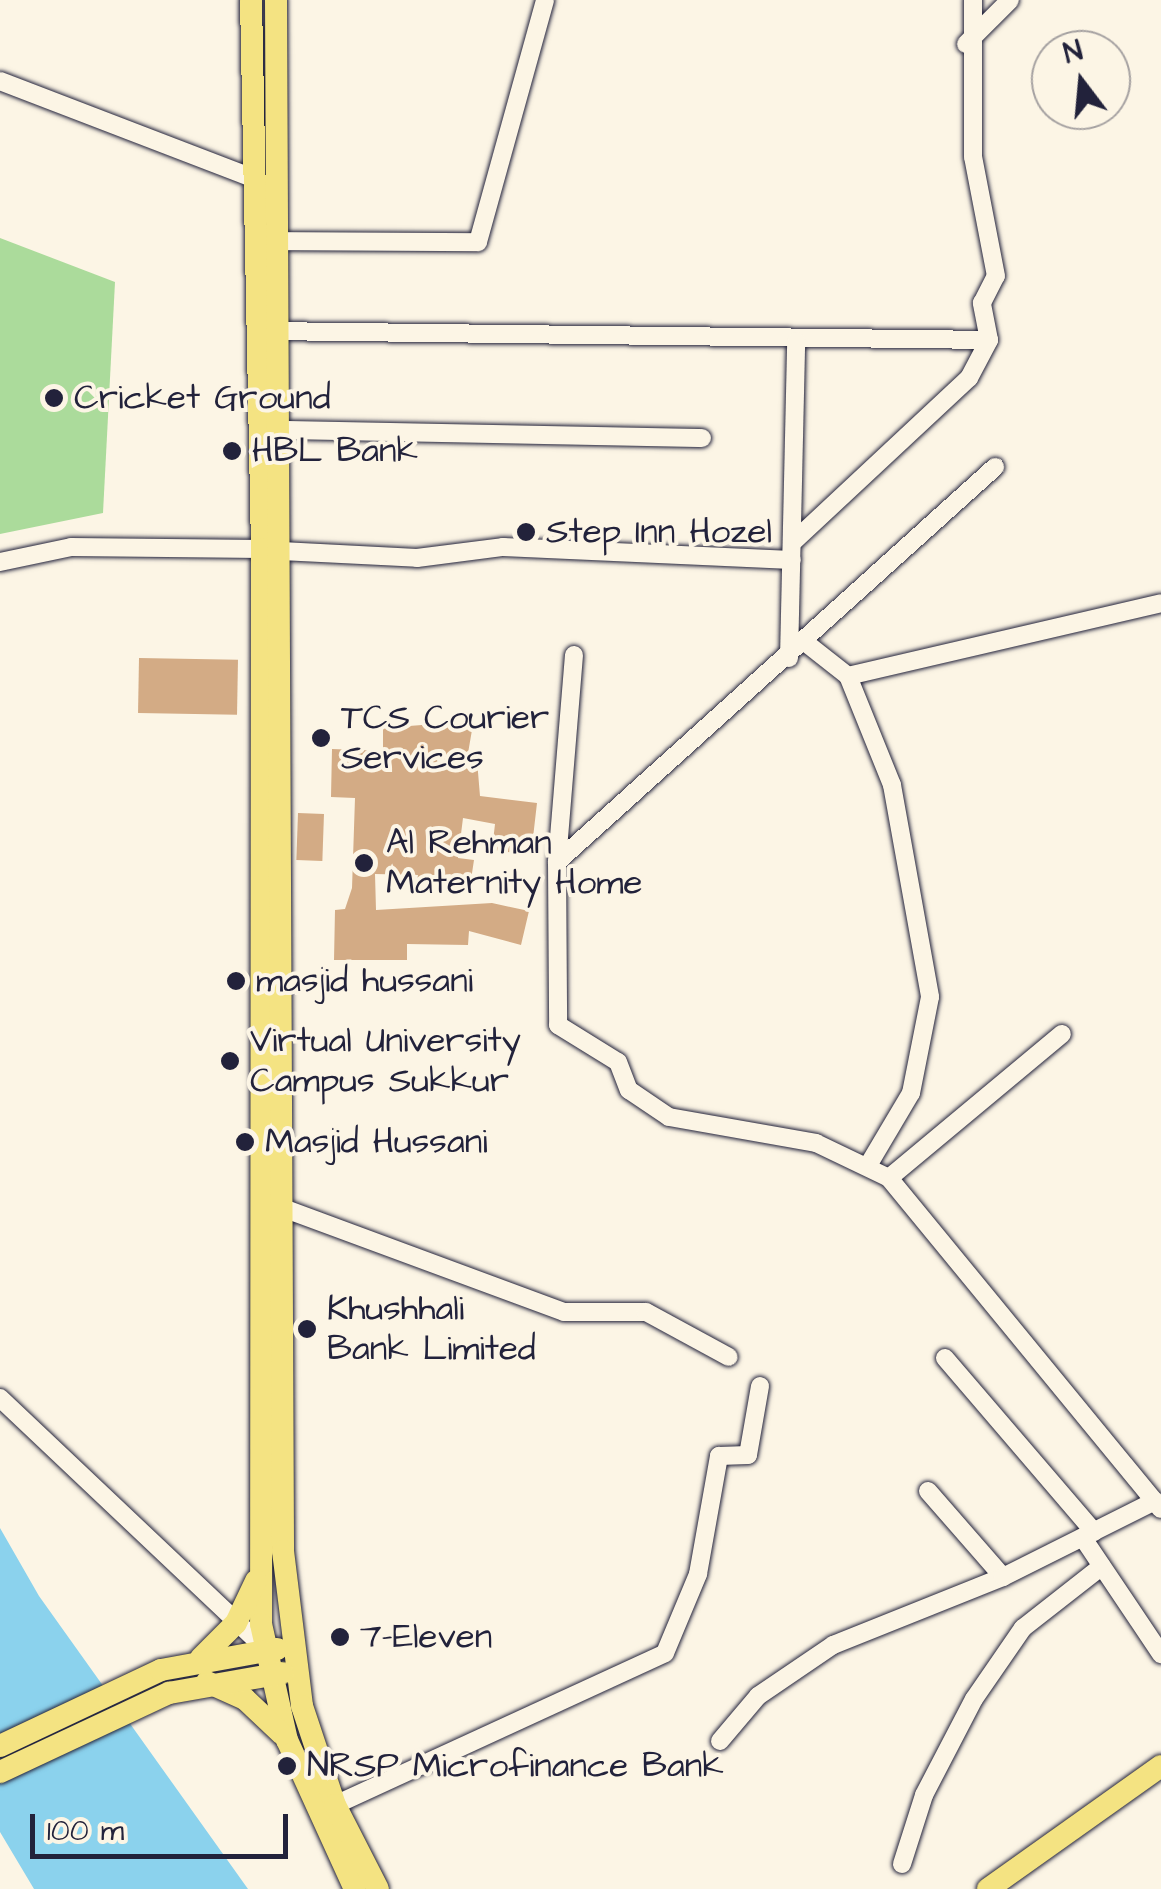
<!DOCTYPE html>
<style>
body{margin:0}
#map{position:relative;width:1161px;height:1889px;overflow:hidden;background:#fcf5e5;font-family:"Architects Daughter",sans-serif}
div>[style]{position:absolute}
.green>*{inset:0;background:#abdb9b}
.water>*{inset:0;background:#8bd2ed}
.building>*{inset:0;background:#d3ab85;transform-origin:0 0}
.roads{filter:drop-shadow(0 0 2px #22223b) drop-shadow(0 0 2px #22223b)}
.minor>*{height:18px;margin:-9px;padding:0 9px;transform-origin:9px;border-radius:9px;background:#fcf5e5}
.major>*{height:22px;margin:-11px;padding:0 11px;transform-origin:11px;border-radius:11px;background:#f4e382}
.dots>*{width:28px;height:28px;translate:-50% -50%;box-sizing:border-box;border:5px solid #fcf5e5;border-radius:50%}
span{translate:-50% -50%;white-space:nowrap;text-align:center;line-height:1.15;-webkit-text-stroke:8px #fcf5e5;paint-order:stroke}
.poi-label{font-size:35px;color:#22223b}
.left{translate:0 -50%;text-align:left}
.north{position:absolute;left:1031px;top:30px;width:100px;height:100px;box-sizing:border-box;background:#fcf5e5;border:2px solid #a5a1a1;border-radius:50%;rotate:344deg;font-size:28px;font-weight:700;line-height:40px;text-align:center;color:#22223b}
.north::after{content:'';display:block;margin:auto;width:35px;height:45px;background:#22223b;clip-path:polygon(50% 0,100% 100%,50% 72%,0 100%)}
.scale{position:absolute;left:30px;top:1814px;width:258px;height:45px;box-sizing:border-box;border:5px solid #22223b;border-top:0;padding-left:12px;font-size:30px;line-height:35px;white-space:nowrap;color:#22223b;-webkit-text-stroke:8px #fcf5e5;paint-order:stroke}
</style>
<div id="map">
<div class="green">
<i style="clip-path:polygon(0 238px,115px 282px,103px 513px,0 534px)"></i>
</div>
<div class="water">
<i style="clip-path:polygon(0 1528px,39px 1596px,248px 1889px,34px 1889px,0 1832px)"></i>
</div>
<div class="building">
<i style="left:139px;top:658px;width:99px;height:55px;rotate:1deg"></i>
<i style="clip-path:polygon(435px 724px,472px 730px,467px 759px,477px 760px,480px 796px,537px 803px,531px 855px,492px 850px,495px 824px,463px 818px,458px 858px,474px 860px,469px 893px,416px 886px,418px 875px,375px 874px,376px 910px,492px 903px,529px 911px,521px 945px,469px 931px,468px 945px,407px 944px,407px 960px,334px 960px,335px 910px,345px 909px,352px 888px,355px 798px,331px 797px,332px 749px,383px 751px,383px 728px)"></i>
<i style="left:298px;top:813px;width:26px;height:47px;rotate:2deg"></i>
</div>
<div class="roads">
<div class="minor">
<i style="left:966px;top:44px;width:62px;rotate:-45deg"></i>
<i style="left:0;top:81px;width:268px;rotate:21deg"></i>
<i style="left:266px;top:241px;width:212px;rotate:0.3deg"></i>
<i style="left:478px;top:242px;width:251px;rotate:-74.5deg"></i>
<i style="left:266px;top:331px;width:723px;rotate:0.71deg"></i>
<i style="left:284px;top:430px;width:418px;rotate:1.1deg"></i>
<i style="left:792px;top:543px;width:242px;rotate:-43deg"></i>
<i style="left:969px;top:378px;width:43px;rotate:-62.2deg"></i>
<i style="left:989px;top:340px;width:38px;rotate:-101deg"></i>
<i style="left:982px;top:303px;width:30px;rotate:-63deg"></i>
<i style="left:996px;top:276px;width:121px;rotate:-100.9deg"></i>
<i style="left:973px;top:157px;width:157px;rotate:-90deg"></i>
<i style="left:281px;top:551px;width:136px;rotate:2.9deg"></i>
<i style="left:417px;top:558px;width:87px;rotate:-7.3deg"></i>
<i style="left:503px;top:547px;width:289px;rotate:2.6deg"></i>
<i style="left:0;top:562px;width:73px;rotate:-11.9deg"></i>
<i style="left:71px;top:547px;width:191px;rotate:0.6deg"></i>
<i style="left:806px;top:643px;width:53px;rotate:38.2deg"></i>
<i style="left:848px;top:676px;width:118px;rotate:68deg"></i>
<i style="left:892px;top:785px;width:215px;rotate:79.8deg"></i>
<i style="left:930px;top:997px;width:98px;rotate:101.2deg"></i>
<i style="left:911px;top:1093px;width:80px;rotate:120.7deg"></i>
<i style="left:574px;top:655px;width:208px;rotate:94.7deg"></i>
<i style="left:557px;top:862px;width:163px;rotate:89.6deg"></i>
<i style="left:558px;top:1025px;width:70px;rotate:31.7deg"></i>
<i style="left:618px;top:1062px;width:30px;rotate:69deg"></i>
<i style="left:629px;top:1090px;width:48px;rotate:34deg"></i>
<i style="left:669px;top:1117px;width:149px;rotate:10deg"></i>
<i style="left:816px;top:1143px;width:81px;rotate:25.6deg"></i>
<i style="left:889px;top:1178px;width:428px;rotate:50.6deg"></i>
<i style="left:789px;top:658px;width:317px;rotate:-88.7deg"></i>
<i style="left:848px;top:676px;width:321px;rotate:-13.1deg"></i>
<i style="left:557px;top:862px;width:590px;rotate:-42.04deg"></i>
<i style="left:889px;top:1178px;width:225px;rotate:-39.8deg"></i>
<i style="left:272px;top:1204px;width:311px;rotate:20.3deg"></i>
<i style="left:564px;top:1312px;width:82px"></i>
<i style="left:646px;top:1312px;width:94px;rotate:28.5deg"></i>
<i style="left:945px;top:1358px;width:229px;rotate:49.4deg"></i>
<i style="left:0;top:1398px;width:365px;rotate:43.4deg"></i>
<i style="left:928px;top:1491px;width:114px;rotate:48.9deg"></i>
<i style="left:1083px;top:1538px;width:140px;rotate:56.1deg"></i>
<i style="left:720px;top:1741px;width:59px;rotate:-49.8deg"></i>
<i style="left:758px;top:1696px;width:91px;rotate:-34.2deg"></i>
<i style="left:833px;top:1645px;width:183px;rotate:-21.8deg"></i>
<i style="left:1003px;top:1577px;width:170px;rotate:-26.6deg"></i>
<i style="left:335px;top:1805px;width:363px;rotate:-24.7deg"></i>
<i style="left:665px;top:1653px;width:86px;rotate:-67.3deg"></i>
<i style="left:698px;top:1574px;width:120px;rotate:-79.9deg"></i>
<i style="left:719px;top:1456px;width:29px;rotate:-2deg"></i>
<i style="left:748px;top:1455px;width:70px;rotate:-80.1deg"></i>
<i style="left:902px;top:1864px;width:72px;rotate:-72.3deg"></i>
<i style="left:924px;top:1795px;width:108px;rotate:-62.5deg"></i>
<i style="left:974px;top:1699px;width:86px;rotate:-55.4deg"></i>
<i style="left:1023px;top:1628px;width:100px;rotate:-38.1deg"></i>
</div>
<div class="major">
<i style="left:251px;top:0;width:549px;rotate:88.85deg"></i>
<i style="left:262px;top:549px;width:1075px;rotate:90.05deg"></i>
<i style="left:261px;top:1624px;width:119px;rotate:77.4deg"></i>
<i style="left:287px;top:1740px;width:164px;rotate:65.5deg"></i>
<i style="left:276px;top:0;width:1551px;rotate:89.74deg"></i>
<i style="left:283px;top:1551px;width:156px;rotate:83deg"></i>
<i style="left:302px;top:1706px;width:104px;rotate:71.6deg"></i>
<i style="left:335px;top:1805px;width:94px;rotate:62.9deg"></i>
<i style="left:201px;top:1658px;width:49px;rotate:-45deg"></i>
<i style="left:236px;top:1623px;width:47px;rotate:-64.5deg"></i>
<i style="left:207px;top:1682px;width:42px;rotate:24.1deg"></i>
<i style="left:245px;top:1699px;width:51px;rotate:43.4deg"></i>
<i style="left:0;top:1746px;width:178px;rotate:-25.3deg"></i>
<i style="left:161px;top:1670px;width:118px;rotate:-10.3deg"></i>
<i style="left:0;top:1772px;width:187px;rotate:-25.1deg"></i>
<i style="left:169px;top:1693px;width:115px;rotate:-10deg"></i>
<i style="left:988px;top:1889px;width:212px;rotate:-35.4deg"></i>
</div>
</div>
<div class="dots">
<i style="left:54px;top:398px;background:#22223b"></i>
<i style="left:232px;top:451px;background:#22223b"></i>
<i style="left:526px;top:532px;background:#22223b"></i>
<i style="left:321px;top:738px;background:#22223b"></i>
<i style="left:364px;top:863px;background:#22223b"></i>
<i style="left:236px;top:981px;background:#22223b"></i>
<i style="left:230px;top:1061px;background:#22223b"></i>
<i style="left:245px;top:1142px;background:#22223b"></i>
<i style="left:307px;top:1329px;background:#22223b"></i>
<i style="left:340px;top:1637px;background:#22223b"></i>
<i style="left:287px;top:1766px;background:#22223b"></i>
</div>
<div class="poi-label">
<span class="left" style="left:74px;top:398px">Cricket Ground</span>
<span class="left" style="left:252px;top:451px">HBL Bank</span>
<span class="left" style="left:546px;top:532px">Step Inn Hozel</span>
<span class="left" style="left:341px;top:738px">TCS Courier<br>Services</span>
<span class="left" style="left:386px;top:863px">Al Rehman<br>Maternity Home</span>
<span class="left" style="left:256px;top:981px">masjid hussani</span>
<span class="left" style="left:250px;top:1061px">Virtual University<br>Campus Sukkur</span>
<span class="left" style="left:265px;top:1142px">Masjid Hussani</span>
<span class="left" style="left:327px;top:1329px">Khushhali<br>Bank Limited</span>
<span class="left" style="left:360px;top:1637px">7-Eleven</span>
<span class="left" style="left:307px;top:1766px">NRSP Microfinance Bank</span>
</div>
<div class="north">N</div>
<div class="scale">100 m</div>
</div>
